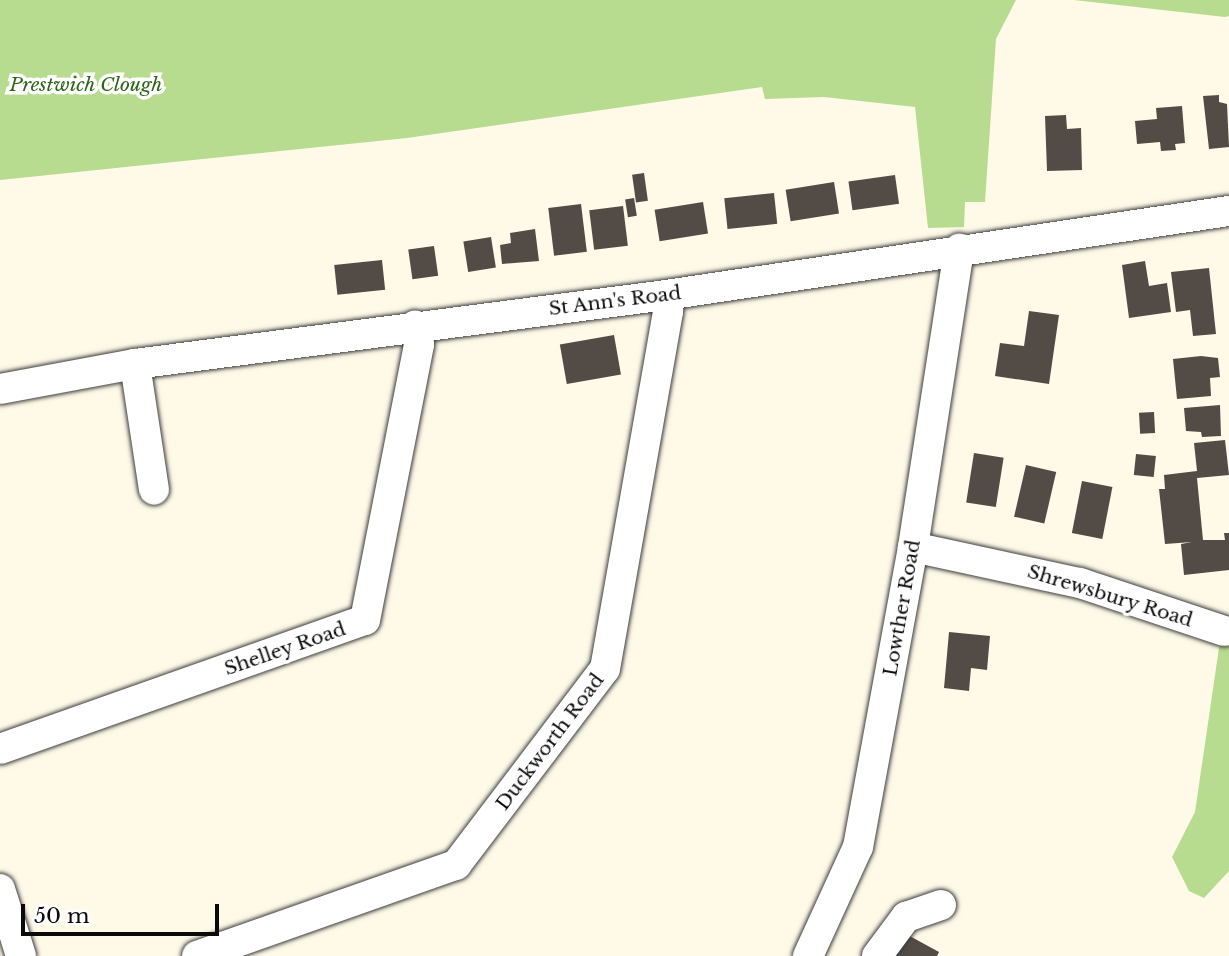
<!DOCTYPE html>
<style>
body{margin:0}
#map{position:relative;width:1229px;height:956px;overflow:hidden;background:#fff9e8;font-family:"Libre Baskerville",serif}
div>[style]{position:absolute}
.forest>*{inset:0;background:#b7dc8f}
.building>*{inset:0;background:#534b46;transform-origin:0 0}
.roads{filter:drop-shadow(0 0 2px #3d3d3d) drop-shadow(0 0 2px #3d3d3d)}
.minor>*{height:30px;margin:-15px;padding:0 15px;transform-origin:15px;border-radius:15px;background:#fff}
span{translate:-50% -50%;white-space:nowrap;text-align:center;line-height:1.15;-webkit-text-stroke:7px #fff;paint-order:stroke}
.park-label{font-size:19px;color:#2e6419;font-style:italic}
.street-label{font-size:19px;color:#0a0a0a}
.scale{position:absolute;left:21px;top:904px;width:198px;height:32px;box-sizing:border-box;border:4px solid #0a0a0a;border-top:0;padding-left:9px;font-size:21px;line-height:24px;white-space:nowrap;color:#0a0a0a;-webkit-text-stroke:5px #fff;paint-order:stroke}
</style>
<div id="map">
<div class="forest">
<i style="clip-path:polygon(0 0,1016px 0,996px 39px,985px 202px,965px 202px,964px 227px,928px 228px,915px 107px,824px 97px,765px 99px,762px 87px,407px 138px,0 180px)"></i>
<i style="clip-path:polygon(1074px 0,1229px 0,1229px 16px,1225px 17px)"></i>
<i style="clip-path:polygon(1220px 641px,1229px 647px,1229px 871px,1204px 898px,1189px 891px,1172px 857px,1195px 812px)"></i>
</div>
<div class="building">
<i style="clip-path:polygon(1219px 95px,1219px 102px,1227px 104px,1229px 147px,1209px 149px,1203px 96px)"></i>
<i style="clip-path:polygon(1182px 106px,1185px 143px,1175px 144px,1176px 150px,1161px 151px,1160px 142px,1137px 144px,1135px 121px,1157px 119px,1156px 108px)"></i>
<i style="clip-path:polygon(1066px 115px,1067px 129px,1081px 128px,1082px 170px,1047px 171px,1045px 116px)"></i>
<i style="left:644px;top:173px;width:28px;height:12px;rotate:82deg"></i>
<i style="left:895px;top:175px;width:29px;height:47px;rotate:82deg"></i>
<i style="left:834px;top:182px;width:32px;height:49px;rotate:81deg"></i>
<i style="left:774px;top:193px;width:31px;height:50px;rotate:84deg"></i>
<i style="left:634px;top:198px;width:18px;height:9px;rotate:81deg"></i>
<i style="left:703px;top:202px;width:32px;height:49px;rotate:81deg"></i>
<i style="left:581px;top:204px;width:48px;height:33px;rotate:83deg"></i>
<i style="left:623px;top:206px;width:40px;height:34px;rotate:83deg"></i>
<i style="clip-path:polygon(535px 229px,539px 261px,502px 264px,500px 245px,511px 243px,510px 233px)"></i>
<i style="left:491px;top:237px;width:31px;height:28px;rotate:81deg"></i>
<i style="left:434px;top:246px;width:30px;height:26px;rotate:82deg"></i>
<i style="left:382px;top:260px;width:30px;height:48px;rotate:84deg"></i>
<i style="clip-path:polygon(1145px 261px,1149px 286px,1167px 283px,1171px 312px,1129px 318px,1122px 265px)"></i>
<i style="clip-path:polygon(1209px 268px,1216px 334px,1193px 336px,1190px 310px,1176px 312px,1171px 272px)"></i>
<i style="clip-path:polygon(1029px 311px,1059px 315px,1049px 384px,995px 376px,1000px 343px,1024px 346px)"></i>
<i style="left:614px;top:335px;width:40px;height:55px;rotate:80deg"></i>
<i style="clip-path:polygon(1201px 356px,1218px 358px,1220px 377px,1210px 378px,1211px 396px,1177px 399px,1173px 359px)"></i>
<i style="clip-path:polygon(1220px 405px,1221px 436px,1202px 437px,1201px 432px,1186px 431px,1184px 408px)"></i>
<i style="left:1154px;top:412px;width:21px;height:15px;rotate:87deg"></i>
<i style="clip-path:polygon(1225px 440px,1229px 475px,1197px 478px,1203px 540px,1225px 540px,1224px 533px,1229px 533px,1229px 570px,1184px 575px,1181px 544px,1192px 542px,1165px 544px,1159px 489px,1165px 489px,1164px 475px,1197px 471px,1194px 443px)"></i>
<i style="left:974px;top:453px;width:30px;height:50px;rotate:9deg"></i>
<i style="left:1136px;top:454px;width:20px;height:21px;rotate:6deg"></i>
<i style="left:1026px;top:465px;width:31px;height:53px;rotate:13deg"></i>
<i style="left:1082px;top:481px;width:31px;height:53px;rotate:11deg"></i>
<i style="clip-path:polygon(949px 632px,990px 636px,987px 670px,971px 668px,969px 691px,944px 688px)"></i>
<i style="clip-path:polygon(906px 934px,939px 952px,937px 956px,895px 956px)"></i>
</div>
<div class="roads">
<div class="minor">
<i style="left:135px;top:364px;width:127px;rotate:81.4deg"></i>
<i style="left:0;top:389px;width:137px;rotate:-10.5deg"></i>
<i style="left:135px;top:364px;width:535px;rotate:-7.4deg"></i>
<i style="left:666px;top:295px;width:569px;rotate:-8.49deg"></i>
<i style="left:913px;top:547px;width:171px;rotate:12.2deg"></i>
<i style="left:1080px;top:583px;width:152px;rotate:18.4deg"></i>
<i style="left:0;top:749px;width:387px;rotate:-19.5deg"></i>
<i style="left:365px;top:620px;width:281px;rotate:-78.9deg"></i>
<i style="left:419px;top:344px;width:19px;rotate:-102deg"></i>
<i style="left:0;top:889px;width:70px;rotate:72.6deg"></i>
<i style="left:197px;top:956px;width:275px;rotate:-19.4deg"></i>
<i style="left:456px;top:865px;width:246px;rotate:-52.8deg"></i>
<i style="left:605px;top:669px;width:364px;rotate:-80deg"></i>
<i style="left:668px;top:311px;width:16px;rotate:-97deg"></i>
<i style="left:808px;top:956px;width:120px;rotate:-65.4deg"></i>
<i style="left:858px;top:847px;width:305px;rotate:-79.6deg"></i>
<i style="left:913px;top:547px;width:302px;rotate:-81.2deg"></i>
<i style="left:877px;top:956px;width:49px;rotate:-53.4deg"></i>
<i style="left:906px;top:917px;width:37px;rotate:-19deg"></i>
</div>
</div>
<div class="park-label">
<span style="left:86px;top:85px">Prestwich Clough</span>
</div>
<div class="street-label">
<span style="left:615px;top:301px;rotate:-7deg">St Ann's Road</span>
<span style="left:1110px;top:596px;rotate:17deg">Shrewsbury Road</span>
<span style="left:902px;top:608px;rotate:-80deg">Lowther Road</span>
<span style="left:285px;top:649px;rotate:-19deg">Shelley Road</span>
<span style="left:550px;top:742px;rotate:-53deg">Duckworth Road</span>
</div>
<div class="scale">50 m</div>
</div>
